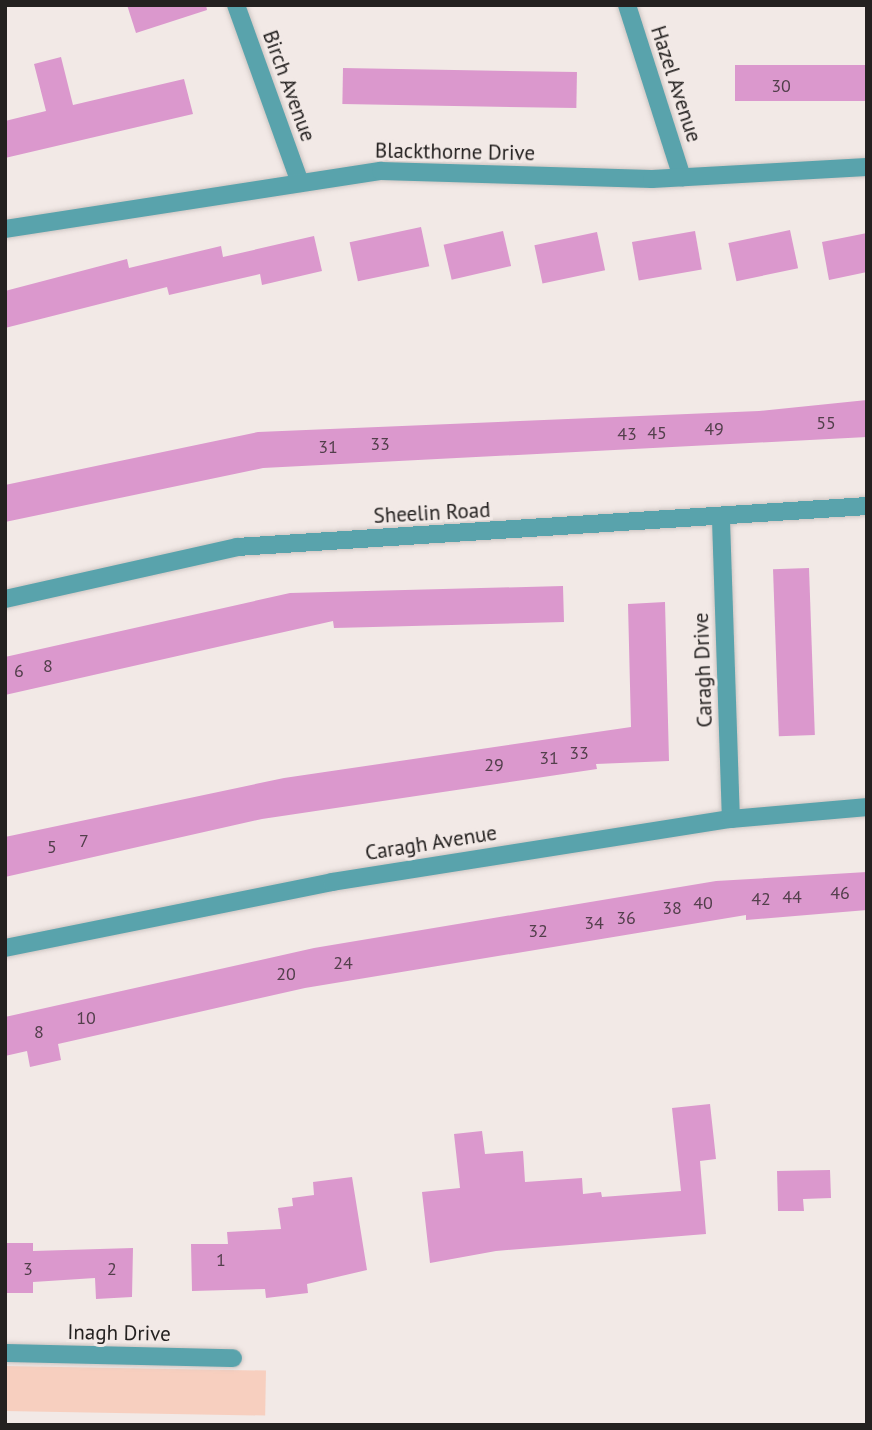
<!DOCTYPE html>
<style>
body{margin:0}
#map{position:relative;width:872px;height:1430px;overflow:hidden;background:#f2e9e6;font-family:"PT Sans",sans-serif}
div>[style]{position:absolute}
.green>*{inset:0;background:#f7cfbf;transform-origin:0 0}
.building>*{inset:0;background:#db98cd;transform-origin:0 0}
.roads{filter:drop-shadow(0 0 2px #cdc5c2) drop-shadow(0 0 2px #cdc5c2)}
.minor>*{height:18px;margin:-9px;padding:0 9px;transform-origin:9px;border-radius:9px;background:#59a3ac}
span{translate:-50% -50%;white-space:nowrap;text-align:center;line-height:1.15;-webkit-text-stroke:6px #f2e9e6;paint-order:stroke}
.number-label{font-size:18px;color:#523f4b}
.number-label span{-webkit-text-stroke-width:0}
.street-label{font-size:21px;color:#242120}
.frame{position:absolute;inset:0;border:7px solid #242120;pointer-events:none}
</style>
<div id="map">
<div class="green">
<i style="left:5px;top:1366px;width:261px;height:45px;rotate:1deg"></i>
</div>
<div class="building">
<i style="clip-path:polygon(127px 5px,206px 5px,207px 10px,136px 33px)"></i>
<i style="clip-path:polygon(61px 57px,73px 105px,184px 79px,193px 114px,5px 158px,5px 121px,46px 111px,34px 64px)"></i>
<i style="left:867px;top:65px;width:36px;height:132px;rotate:90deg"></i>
<i style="left:343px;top:68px;width:234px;height:36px;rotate:1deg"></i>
<i style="left:421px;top:227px;width:40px;height:73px;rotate:78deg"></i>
<i style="left:790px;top:230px;width:39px;height:63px;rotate:78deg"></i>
<i style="left:503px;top:231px;width:36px;height:61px;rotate:77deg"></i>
<i style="left:695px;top:231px;width:39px;height:64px;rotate:80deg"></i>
<i style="left:597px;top:232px;width:39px;height:64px;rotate:78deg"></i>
<i style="clip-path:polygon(867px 233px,867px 272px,829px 280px,822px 242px)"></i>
<i style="clip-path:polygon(314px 236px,322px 271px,262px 285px,260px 274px,169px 295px,167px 287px,5px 328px,5px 291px,127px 259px,129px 268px,221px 246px,223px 257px)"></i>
<i style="clip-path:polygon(867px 400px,867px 437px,263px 468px,5px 522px,5px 485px,258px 432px,759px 411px)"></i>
<i style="left:809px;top:568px;width:167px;height:36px;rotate:88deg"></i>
<i style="clip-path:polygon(563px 586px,564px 622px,334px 628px,333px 621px,5px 695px,5px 657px,290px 593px)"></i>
<i style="clip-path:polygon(665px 602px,669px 761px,596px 764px,597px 769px,262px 819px,5px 877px,5px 837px,284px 778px,631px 727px,628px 604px)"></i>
<i style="clip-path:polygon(867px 872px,867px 910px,746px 920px,746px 915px,305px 988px,58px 1044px,61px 1060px,30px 1067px,27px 1051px,5px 1056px,5px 1017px,314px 948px,716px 881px)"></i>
<i style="clip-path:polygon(710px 1104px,716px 1159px,700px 1161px,706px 1234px,496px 1251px,430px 1263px,422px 1192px,460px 1188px,454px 1134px,482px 1131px,485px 1154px,523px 1151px,525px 1182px,582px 1178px,583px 1194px,601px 1192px,602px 1197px,681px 1191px,672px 1108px)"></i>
<i style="clip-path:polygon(830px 1170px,831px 1198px,803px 1199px,804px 1211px,778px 1211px,777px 1171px)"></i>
<i style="clip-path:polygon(352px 1177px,367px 1270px,307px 1284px,308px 1293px,266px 1298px,265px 1289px,192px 1291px,191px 1244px,228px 1244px,227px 1232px,281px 1229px,278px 1208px,293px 1206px,292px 1198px,314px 1195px,313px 1182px)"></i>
<i style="clip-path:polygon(5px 1243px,33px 1243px,33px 1251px,133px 1248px,132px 1297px,96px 1299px,95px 1278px,33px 1282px,33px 1293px,5px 1293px)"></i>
</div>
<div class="roads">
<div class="minor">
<i style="left:236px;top:5px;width:189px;rotate:70.2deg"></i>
<i style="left:627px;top:5px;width:181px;rotate:72.3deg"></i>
<i style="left:5px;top:229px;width:380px;rotate:-8.8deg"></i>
<i style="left:381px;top:171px;width:271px;rotate:1.7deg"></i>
<i style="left:652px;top:179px;width:215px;rotate:-3.2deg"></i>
<i style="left:721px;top:520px;width:299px;rotate:88.1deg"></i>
<i style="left:5px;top:599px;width:238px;rotate:-12.6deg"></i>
<i style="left:237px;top:547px;width:631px;rotate:-3.72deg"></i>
<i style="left:5px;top:948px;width:334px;rotate:-11.4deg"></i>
<i style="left:332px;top:882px;width:404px;rotate:-9deg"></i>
<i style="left:731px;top:819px;width:137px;rotate:-5deg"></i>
<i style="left:5px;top:1353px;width:228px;rotate:1.3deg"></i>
</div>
</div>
<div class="number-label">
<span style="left:781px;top:86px">30</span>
<span style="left:826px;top:423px">55</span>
<span style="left:714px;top:429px">49</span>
<span style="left:657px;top:433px">45</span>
<span style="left:627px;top:434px">43</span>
<span style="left:380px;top:444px">33</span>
<span style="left:328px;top:447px">31</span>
<span style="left:48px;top:666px">8</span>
<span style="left:19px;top:671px">6</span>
<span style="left:579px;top:753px">33</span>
<span style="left:549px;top:758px">31</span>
<span style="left:494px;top:765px">29</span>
<span style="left:84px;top:841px">7</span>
<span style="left:52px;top:847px">5</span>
<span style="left:840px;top:893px">46</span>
<span style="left:792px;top:897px">44</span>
<span style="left:761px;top:899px">42</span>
<span style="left:703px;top:903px">40</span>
<span style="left:672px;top:908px">38</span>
<span style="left:626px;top:918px">36</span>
<span style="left:594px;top:923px">34</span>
<span style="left:538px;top:931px">32</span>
<span style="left:343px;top:963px">24</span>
<span style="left:286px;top:974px">20</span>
<span style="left:86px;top:1018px">10</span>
<span style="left:39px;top:1032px">8</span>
<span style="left:221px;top:1260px">1</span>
<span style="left:28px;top:1269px">3</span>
<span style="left:112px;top:1269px">2</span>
</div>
<div class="street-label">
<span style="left:676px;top:84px;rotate:72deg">Hazel Avenue</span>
<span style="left:289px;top:86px;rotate:70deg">Birch Avenue</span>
<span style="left:455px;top:152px;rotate:1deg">Blackthorne Drive</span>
<span style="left:432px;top:513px;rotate:-3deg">Sheelin Road</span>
<span style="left:703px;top:670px;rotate:-92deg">Caragh Drive</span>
<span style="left:431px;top:843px;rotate:-9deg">Caragh Avenue</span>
<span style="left:119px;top:1333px;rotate:1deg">Inagh Drive</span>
</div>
<div class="frame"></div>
</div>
